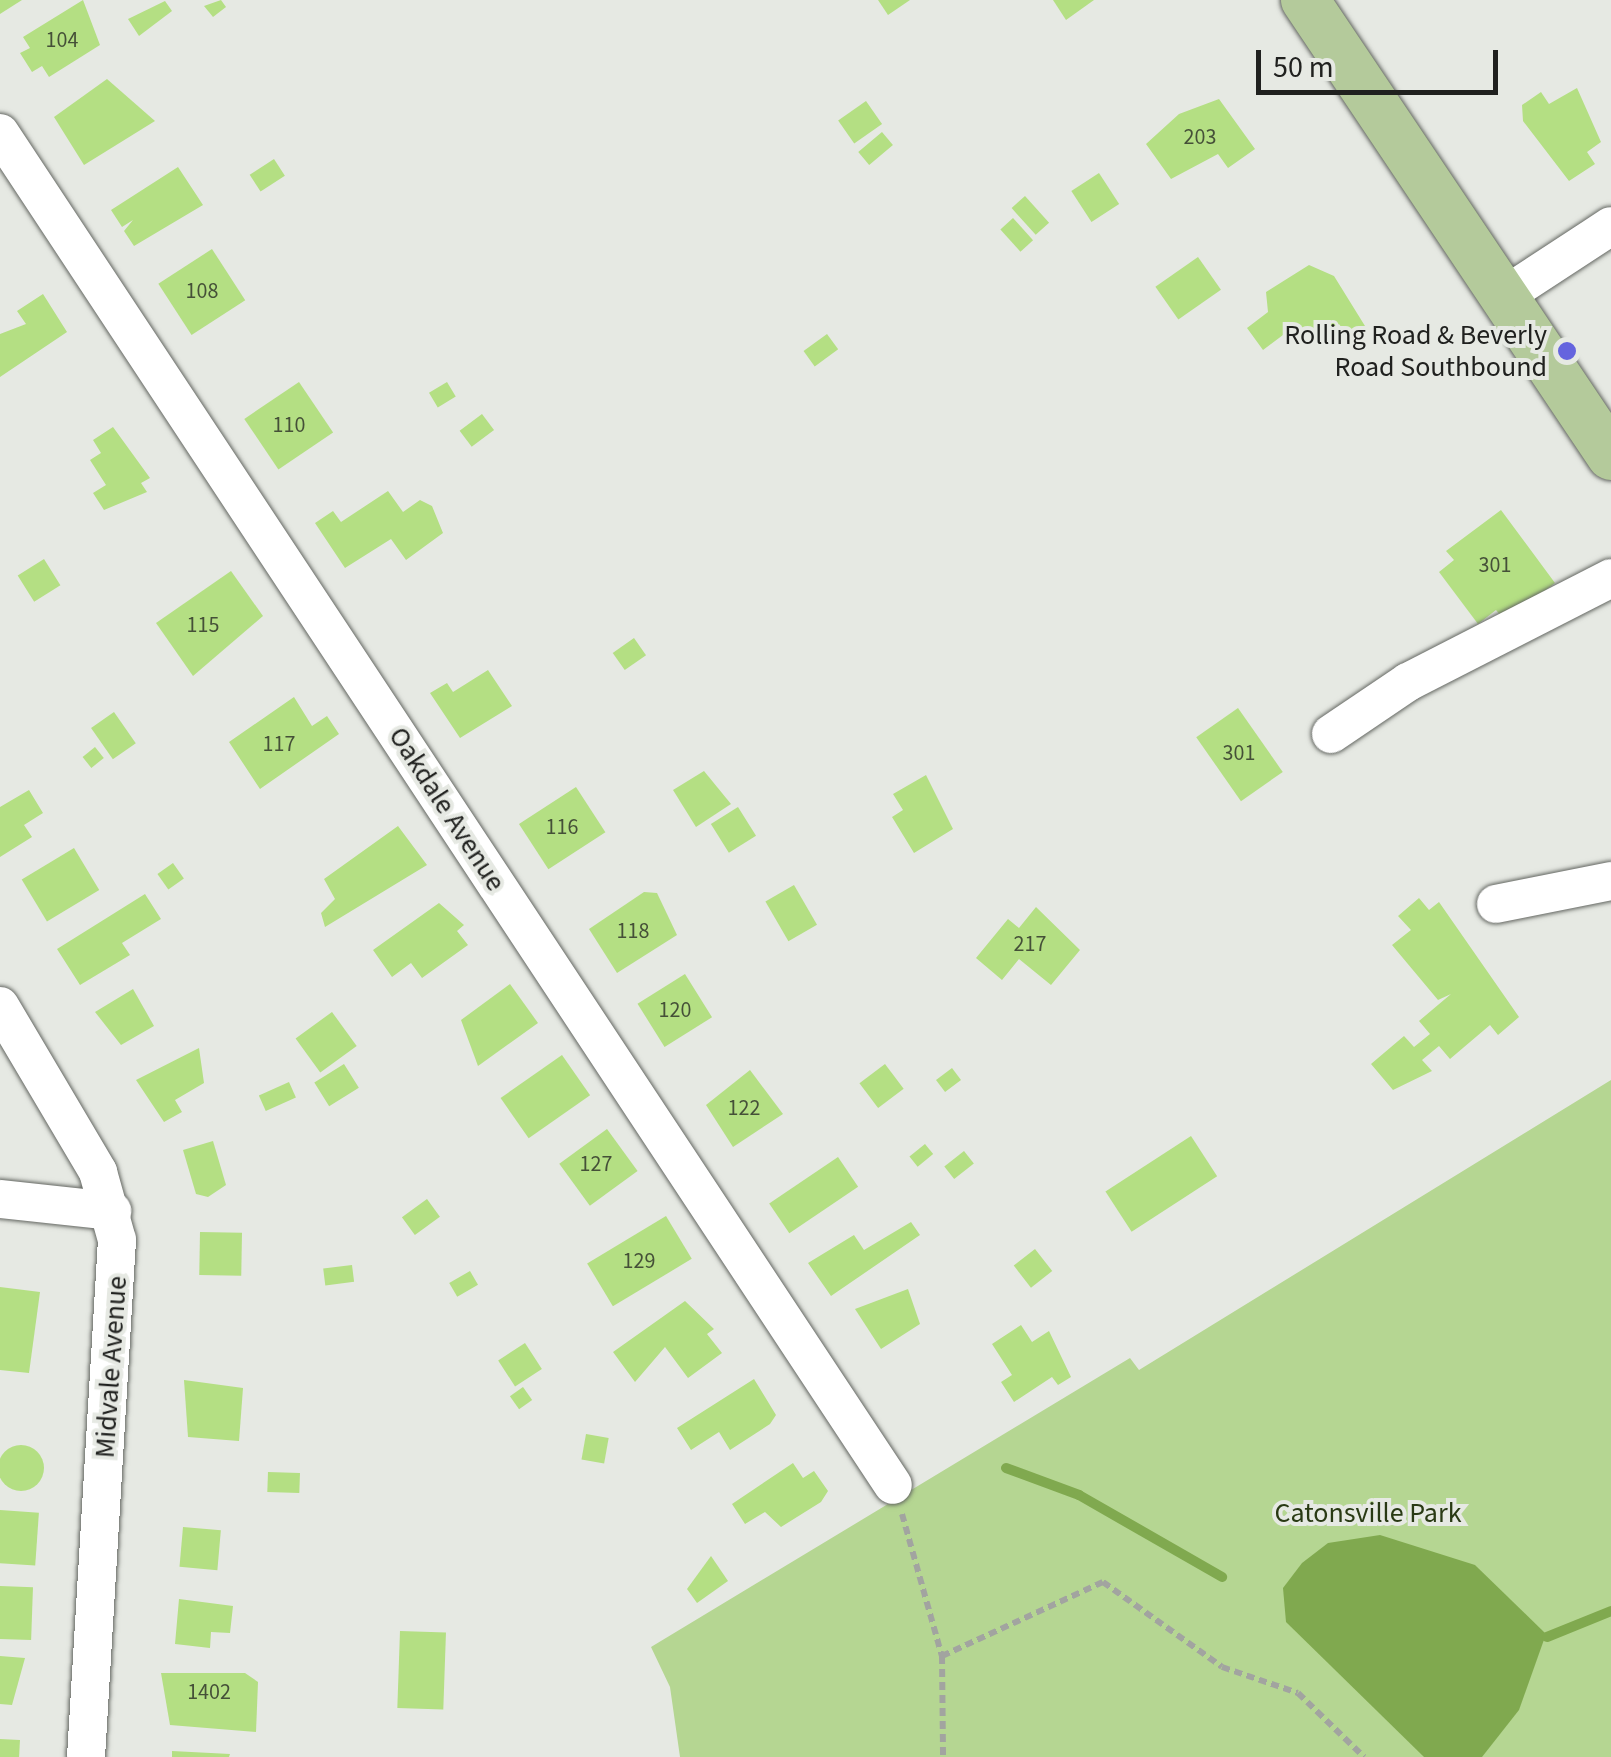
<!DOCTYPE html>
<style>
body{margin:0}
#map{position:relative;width:1611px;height:1757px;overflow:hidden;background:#e6e9e3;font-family:"Source Sans 3",sans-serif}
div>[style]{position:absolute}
.green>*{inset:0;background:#b5d692}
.water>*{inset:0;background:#80a94f}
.stream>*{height:10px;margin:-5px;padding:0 5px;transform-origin:5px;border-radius:5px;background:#80a94f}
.building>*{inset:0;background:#b4df83;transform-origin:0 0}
.round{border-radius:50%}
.path>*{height:6px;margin-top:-3px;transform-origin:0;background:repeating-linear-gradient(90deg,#a2a4a0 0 8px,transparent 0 13px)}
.roads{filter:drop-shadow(0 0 2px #646762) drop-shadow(0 0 2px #646762)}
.minor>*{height:38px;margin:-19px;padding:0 19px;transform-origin:19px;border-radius:19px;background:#fff}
.major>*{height:48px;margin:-24px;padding:0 24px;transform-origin:24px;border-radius:24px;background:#b4ca9b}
.dots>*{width:28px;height:28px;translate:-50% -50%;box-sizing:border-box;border:5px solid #e6e9e3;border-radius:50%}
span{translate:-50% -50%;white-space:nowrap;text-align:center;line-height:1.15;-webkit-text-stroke:8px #e6e9e3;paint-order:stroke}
.number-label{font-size:22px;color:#455038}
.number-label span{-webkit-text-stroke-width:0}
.poi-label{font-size:28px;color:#20211f}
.right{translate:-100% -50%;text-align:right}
.street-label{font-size:28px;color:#20211f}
.park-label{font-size:28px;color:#293a14}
.scale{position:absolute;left:1256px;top:50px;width:242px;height:45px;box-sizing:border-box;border:5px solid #20211f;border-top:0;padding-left:12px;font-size:30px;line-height:35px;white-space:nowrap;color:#20211f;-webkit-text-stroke:8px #e6e9e3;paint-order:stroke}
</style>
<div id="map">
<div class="green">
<i style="clip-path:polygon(1611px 1080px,1611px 1757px,680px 1757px,670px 1687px,651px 1647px,1130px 1358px,1139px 1370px)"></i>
</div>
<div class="water">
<i style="clip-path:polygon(1380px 1535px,1475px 1565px,1546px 1634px,1519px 1710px,1482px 1757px,1424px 1757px,1286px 1622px,1283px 1588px,1302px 1563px,1328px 1543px)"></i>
</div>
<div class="stream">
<i style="left:1006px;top:1468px;width:78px;rotate:20.3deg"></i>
<i style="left:1079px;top:1495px;width:165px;rotate:29.8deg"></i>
<i style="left:1547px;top:1637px;width:69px;rotate:-22.1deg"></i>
</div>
<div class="building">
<i style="clip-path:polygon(0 0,22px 0,0 14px)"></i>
<i style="clip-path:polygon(83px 0,100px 45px,49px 77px,42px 66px,32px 72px,20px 53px,30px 48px,23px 37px)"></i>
<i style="clip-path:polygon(221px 0,226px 7px,213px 17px,204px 6px)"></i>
<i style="clip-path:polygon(878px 0,910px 0,888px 15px)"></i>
<i style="clip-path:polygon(1053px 0,1094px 0,1066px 20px)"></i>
<i style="clip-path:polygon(165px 1px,172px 11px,139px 36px,128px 19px)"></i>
<i style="clip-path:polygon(107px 79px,155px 121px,84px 165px,54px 117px)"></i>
<i style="clip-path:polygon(1577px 88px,1601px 142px,1587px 152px,1595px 164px,1569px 181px,1523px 121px,1522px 105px,1541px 92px,1549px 104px)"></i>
<i style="clip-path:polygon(1219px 99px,1255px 149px,1228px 168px,1218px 154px,1171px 179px,1146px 144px,1179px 114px)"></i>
<i style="left:866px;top:101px;width:28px;height:34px;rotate:55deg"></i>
<i style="left:882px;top:132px;width:17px;height:31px;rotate:50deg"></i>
<i style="left:274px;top:159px;width:20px;height:29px;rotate:57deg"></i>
<i style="clip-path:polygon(178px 167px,203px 205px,134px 246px,124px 231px,133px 220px,122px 227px,111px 210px)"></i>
<i style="left:1099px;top:173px;width:37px;height:33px;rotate:57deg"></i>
<i style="left:1025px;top:196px;width:36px;height:18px;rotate:48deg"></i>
<i style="left:1013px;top:218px;width:30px;height:17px;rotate:48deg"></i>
<i style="left:212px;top:249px;width:61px;height:64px;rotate:57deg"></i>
<i style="left:1198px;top:257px;width:40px;height:52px;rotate:55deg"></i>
<i style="clip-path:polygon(1309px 265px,1334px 276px,1365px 326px,1349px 338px,1339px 324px,1308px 347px,1302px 339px,1291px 347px,1283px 335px,1263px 350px,1247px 328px,1268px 312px,1266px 292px)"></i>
<i style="clip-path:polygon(43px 294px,67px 332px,0 377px,0 334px,26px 324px,17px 311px)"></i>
<i style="left:827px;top:334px;width:19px;height:29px;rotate:54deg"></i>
<i style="left:299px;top:382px;width:61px;height:66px;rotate:56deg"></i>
<i style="left:447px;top:382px;width:17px;height:21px;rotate:59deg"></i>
<i style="left:482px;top:414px;width:20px;height:28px;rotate:53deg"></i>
<i style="clip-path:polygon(113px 427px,150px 478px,141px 483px,147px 492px,104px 510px,93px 493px,106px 485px,90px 460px,101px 453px,93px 440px)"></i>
<i style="clip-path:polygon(388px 491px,403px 512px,420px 500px,432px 506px,443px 533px,406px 560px,391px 539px,345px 568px,315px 523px,333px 511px,341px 522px)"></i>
<i style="clip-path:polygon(1501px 510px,1555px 583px,1505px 621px,1496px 610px,1478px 624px,1439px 572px,1454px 560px,1446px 551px)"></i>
<i style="left:44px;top:559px;width:31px;height:31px;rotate:58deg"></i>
<i style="clip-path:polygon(231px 571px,263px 616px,193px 676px,156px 623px)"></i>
<i style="left:634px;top:638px;width:21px;height:26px;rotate:55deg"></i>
<i style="clip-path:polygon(488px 670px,512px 706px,460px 738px,430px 693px,447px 683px,453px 692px)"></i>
<i style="clip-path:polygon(294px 697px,312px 726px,327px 716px,339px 734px,260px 789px,229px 742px)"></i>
<i style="left:1238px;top:708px;width:78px;height:51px;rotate:55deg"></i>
<i style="left:114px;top:712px;width:38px;height:28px;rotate:55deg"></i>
<i style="left:95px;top:747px;width:14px;height:16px;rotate:51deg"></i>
<i style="clip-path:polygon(704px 771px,731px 804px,696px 827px,673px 790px)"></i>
<i style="clip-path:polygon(926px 775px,953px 829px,914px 853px,892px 817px,903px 810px,893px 794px)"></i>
<i style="left:576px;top:787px;width:54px;height:68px;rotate:57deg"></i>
<i style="clip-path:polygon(29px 790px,43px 813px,24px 825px,32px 837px,0 857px,0 807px)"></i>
<i style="left:738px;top:807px;width:34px;height:32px;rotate:58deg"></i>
<i style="clip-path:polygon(398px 826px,427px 865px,325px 927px,321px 913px,335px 899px,324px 879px)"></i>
<i style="left:74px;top:848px;width:49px;height:61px;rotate:59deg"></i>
<i style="left:173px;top:863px;width:19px;height:19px;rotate:55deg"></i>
<i style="left:794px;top:885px;width:46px;height:33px;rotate:60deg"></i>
<i style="clip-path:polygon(644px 892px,657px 893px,677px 935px,617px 973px,589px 929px)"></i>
<i style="clip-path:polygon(145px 894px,161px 919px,122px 943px,130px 955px,80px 985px,57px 949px)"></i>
<i style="clip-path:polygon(1419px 898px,1429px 910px,1439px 902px,1519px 1017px,1498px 1035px,1490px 1025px,1450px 1059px,1439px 1046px,1422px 1060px,1432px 1071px,1393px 1090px,1371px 1064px,1404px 1036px,1414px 1047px,1430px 1034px,1419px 1021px,1451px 994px,1438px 1000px,1392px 945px,1411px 930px,1398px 916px)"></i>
<i style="clip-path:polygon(439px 903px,464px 925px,457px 931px,468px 945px,422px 978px,411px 963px,392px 977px,373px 950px)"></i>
<i style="clip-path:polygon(1036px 907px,1080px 950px,1051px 985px,1019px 959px,1002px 980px,976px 958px,1008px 919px,1019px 928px)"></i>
<i style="left:685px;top:974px;width:51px;height:56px;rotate:58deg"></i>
<i style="clip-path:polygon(510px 984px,538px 1023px,478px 1066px,461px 1020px)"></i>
<i style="clip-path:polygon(133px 989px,154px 1026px,121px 1045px,95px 1012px)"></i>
<i style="left:332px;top:1012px;width:42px;height:45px;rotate:54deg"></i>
<i style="clip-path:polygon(199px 1048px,204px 1083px,175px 1100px,182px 1112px,164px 1122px,136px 1080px)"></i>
<i style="left:562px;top:1055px;width:49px;height:75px;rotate:55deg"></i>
<i style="left:344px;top:1064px;width:28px;height:35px;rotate:58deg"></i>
<i style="left:885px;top:1064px;width:31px;height:32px;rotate:53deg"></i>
<i style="left:952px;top:1068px;width:15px;height:20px;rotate:53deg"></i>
<i style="clip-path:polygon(750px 1070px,783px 1114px,733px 1147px,706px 1105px)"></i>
<i style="left:289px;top:1082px;width:17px;height:33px;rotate:66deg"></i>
<i style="left:607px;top:1129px;width:52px;height:59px;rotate:54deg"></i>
<i style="left:1191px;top:1136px;width:48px;height:102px;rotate:57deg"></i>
<i style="clip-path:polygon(213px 1141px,226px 1185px,208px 1197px,196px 1194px,183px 1150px)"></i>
<i style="left:925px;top:1144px;width:13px;height:20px;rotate:51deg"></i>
<i style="left:964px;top:1151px;width:16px;height:25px;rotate:52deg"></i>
<i style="left:838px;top:1157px;width:36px;height:83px;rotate:56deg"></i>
<i style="left:427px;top:1199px;width:22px;height:31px;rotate:54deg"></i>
<i style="left:666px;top:1216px;width:50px;height:92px;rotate:59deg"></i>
<i style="clip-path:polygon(911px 1222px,920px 1235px,831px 1296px,808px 1263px,854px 1235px,864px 1250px)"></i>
<i style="left:200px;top:1232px;width:42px;height:43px;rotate:1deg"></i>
<i style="left:1035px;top:1249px;width:28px;height:27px;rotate:52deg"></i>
<i style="left:352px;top:1265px;width:17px;height:29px;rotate:83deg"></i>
<i style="left:470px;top:1271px;width:16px;height:24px;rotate:60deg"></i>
<i style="clip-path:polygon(0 1287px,40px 1292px,29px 1373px,0 1370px)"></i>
<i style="clip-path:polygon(908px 1289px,920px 1324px,881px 1349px,855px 1309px)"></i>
<i style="clip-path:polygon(685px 1301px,714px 1329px,707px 1334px,722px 1353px,688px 1378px,665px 1347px,635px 1382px,613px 1352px)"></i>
<i style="clip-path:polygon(1021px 1325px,1032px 1342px,1049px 1331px,1071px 1377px,1058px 1385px,1052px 1377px,1014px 1402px,1001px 1382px,1012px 1375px,992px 1344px)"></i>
<i style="left:525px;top:1343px;width:31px;height:32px;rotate:57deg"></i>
<i style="clip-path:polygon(754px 1379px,776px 1415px,770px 1424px,730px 1450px,719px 1432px,691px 1450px,677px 1428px)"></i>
<i style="clip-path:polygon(184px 1380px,243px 1388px,239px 1441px,188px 1437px)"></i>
<i style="left:523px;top:1387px;width:16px;height:16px;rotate:55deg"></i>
<i style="left:586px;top:1434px;width:23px;height:26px;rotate:10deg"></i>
<i class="round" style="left:-2px;top:1445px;width:46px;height:46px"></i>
<i style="clip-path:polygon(793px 1463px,803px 1478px,814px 1471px,828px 1491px,821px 1502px,781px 1527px,765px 1512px,745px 1524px,732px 1504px)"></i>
<i style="left:268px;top:1472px;width:32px;height:20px;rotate:2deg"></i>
<i style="left:0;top:1510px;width:39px;height:53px;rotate:4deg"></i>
<i style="left:183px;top:1527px;width:38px;height:40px;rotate:5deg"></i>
<i style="clip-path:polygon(711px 1556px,728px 1581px,697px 1603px,687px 1589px)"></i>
<i style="left:0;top:1586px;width:33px;height:53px;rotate:2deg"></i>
<i style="clip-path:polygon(179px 1599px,233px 1606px,230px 1633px,211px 1632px,210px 1648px,175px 1644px)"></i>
<i style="left:400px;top:1631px;width:46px;height:77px;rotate:2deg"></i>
<i style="clip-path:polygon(0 1656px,25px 1658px,12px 1705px,0 1704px)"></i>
<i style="clip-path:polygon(161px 1673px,245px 1673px,258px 1682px,256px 1732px,170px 1725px)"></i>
<i style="left:0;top:1739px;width:20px;height:18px;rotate:3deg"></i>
<i style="clip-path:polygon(172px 1751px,230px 1754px,229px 1757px,172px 1757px)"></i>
</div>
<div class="path">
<i style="left:902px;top:1514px;width:148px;rotate:74.3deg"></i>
<i style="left:942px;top:1656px;width:101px;rotate:89.4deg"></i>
<i style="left:942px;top:1656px;width:177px;rotate:-24.7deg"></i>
<i style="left:1103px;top:1582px;width:146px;rotate:35.5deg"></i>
<i style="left:1222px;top:1667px;width:80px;rotate:18.9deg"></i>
<i style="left:1298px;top:1693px;width:92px;rotate:44.1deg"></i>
</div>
<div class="roads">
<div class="minor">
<i style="left:0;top:133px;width:1620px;rotate:56.56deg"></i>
<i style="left:1501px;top:298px;width:131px;rotate:-33.2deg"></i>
<i style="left:1331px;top:734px;width:93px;rotate:-34deg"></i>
<i style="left:1408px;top:682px;width:228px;rotate:-27.1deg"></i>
<i style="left:1496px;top:904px;width:117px;rotate:-11.3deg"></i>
<i style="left:0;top:1006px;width:193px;rotate:59.4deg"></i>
<i style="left:98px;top:1172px;width:71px;rotate:74.4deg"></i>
<i style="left:117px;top:1240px;width:518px;rotate:93.43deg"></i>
<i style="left:0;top:1199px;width:113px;rotate:6.1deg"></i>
</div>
<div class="major">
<i style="left:1305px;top:0;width:549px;rotate:56.14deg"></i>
</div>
</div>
<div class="dots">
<i style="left:1567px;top:351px;background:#6564de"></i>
</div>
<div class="number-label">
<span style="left:62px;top:41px">104</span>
<span style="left:1200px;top:138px">203</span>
<span style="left:202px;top:292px">108</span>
<span style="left:289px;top:426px">110</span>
<span style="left:1495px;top:566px">301</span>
<span style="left:203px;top:626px">115</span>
<span style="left:279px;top:745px">117</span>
<span style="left:1239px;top:754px">301</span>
<span style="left:562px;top:828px">116</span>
<span style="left:633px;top:932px">118</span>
<span style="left:1030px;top:945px">217</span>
<span style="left:675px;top:1011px">120</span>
<span style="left:744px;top:1109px">122</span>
<span style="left:596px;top:1165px">127</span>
<span style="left:639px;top:1262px">129</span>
<span style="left:209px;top:1693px">1402</span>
</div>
<div class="poi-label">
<span class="right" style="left:1547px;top:351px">Rolling Road &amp; Beverly<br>Road Southbound</span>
</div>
<div class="street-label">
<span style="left:447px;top:809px;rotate:57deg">Oakdale Avenue</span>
<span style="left:111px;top:1367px;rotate:-86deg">Midvale Avenue</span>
</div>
<div class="park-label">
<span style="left:1368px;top:1513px">Catonsville Park</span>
</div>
<div class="scale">50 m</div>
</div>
